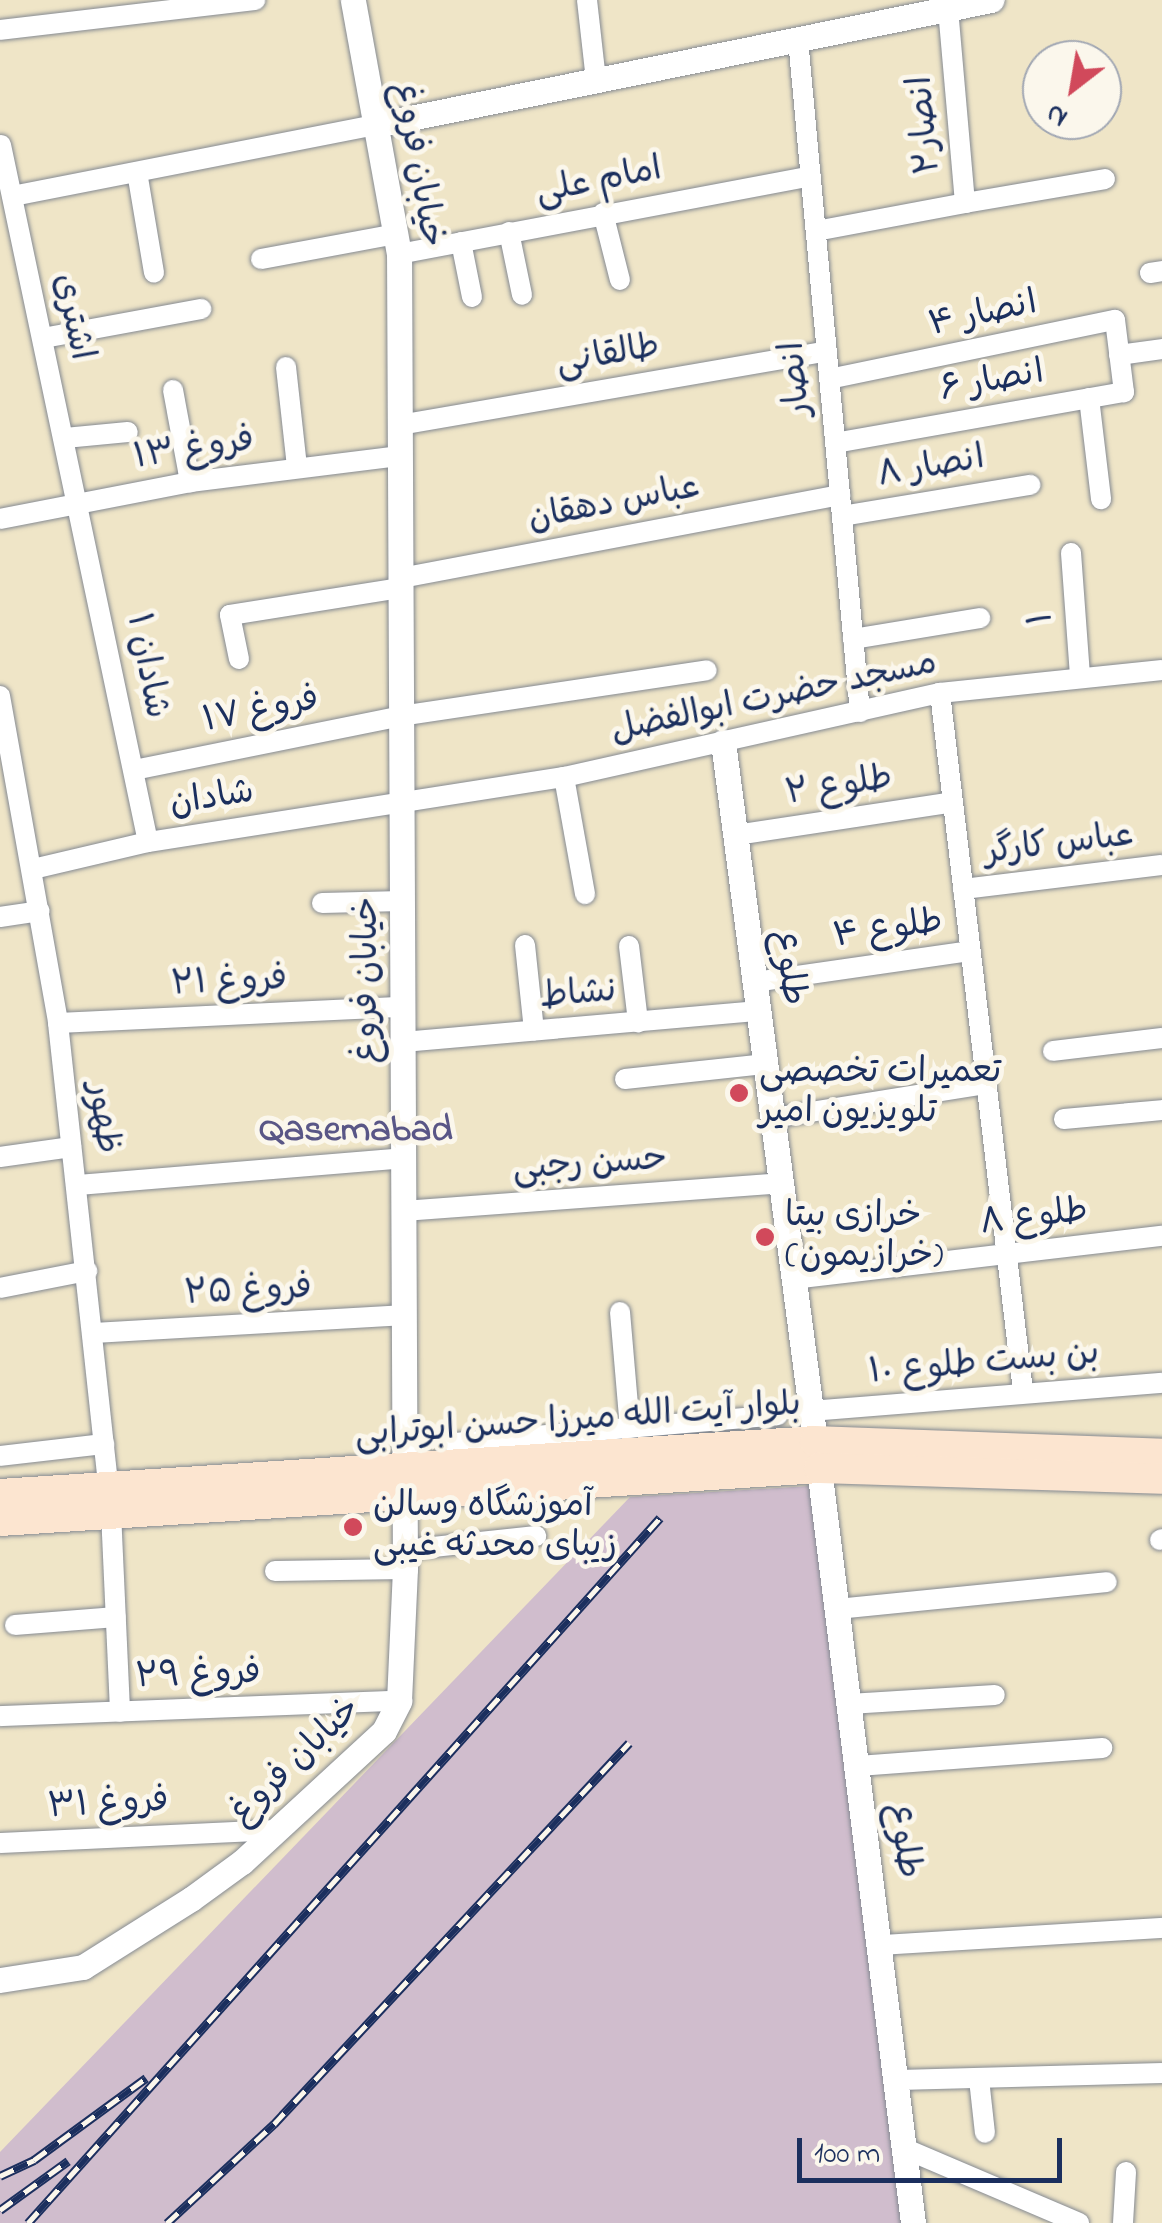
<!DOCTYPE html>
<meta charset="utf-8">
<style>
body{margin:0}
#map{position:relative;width:1162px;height:2223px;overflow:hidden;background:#efe5c7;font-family:"Indie Flower","Playpen Sans Arabic",sans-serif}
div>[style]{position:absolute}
.industrial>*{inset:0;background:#d0bdcd}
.roads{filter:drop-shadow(0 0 2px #858a92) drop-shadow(0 0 2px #858a92)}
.minor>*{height:20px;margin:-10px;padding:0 10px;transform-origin:10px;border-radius:10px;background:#fff}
.tertiary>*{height:25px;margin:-12.5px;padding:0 12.5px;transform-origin:12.5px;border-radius:12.5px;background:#fff}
.secondary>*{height:30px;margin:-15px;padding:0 15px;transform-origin:15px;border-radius:15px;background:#fce5d0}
.rail>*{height:9px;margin-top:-4.5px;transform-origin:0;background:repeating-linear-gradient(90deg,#fbf7ec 0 15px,#1b2f5e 0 30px);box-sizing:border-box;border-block:2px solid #1b2f5e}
.dots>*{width:28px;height:28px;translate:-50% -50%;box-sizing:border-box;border:5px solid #fbf7ec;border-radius:50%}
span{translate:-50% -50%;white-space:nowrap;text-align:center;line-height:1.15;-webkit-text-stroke:10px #fbf7ec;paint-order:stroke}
.street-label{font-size:35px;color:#1b2f5e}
.poi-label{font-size:35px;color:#1b2f5e}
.left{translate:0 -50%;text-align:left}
.neighbourhood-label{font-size:38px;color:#595686;font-weight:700}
.north{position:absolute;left:1022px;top:40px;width:100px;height:100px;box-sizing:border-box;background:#fbf7ec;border:2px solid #a1a7b3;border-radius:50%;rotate:211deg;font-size:28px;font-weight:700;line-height:40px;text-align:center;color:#1b2f5e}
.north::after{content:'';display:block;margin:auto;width:35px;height:45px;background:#d1495b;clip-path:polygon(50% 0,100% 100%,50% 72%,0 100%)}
.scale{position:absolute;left:797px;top:2138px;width:265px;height:45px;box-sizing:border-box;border:5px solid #1b2f5e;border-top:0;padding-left:12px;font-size:30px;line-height:35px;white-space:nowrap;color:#1b2f5e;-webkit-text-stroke:8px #fbf7ec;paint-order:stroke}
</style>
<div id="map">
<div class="industrial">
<i style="clip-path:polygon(809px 1486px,908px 2223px,0 2223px,0 2152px,630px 1497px)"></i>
</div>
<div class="roads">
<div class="minor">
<i style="left:587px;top:0;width:81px;rotate:83.6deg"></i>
<i style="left:0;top:30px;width:257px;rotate:-6.7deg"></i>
<i style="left:798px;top:39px;width:676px;rotate:84.74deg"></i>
<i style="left:1px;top:145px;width:712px;rotate:78.09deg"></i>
<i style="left:137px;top:172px;width:102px;rotate:80.4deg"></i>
<i style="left:13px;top:196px;width:370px;rotate:-11.1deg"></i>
<i style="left:965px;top:203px;width:142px;rotate:-9.7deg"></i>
<i style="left:603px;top:213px;width:69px;rotate:75.8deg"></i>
<i style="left:816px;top:231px;width:152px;rotate:-10.6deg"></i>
<i style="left:965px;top:203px;width:195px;rotate:-95deg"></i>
<i style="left:509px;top:232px;width:64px;rotate:78.3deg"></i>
<i style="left:461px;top:242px;width:56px;rotate:78.7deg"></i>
<i style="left:399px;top:254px;width:419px;rotate:-10.7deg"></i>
<i style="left:261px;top:259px;width:137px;rotate:-10.5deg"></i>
<i style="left:1150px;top:273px;width:12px;rotate:-9deg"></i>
<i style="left:43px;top:338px;width:161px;rotate:-10.4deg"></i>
<i style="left:1119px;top:355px;width:43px;rotate:-7.9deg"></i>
<i style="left:286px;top:367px;width:101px;rotate:83.7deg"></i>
<i style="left:829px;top:379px;width:292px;rotate:-11.7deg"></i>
<i style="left:1115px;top:320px;width:73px;rotate:82.9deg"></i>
<i style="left:1124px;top:392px;width:293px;rotate:170deg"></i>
<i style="left:173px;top:390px;width:94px;rotate:79.5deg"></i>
<i style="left:1089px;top:398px;width:102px;rotate:83.2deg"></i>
<i style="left:400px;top:425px;width:433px;rotate:-9.8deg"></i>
<i style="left:65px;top:438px;width:63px;rotate:-5.4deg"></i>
<i style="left:842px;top:516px;width:191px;rotate:-9.4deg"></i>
<i style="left:0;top:519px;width:194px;rotate:-11deg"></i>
<i style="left:190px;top:482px;width:212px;rotate:-7.1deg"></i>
<i style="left:1071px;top:553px;width:124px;rotate:85.8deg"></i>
<i style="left:401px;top:578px;width:447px;rotate:-10.7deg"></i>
<i style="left:853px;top:639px;width:129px;rotate:-9.4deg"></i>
<i style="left:239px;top:659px;width:45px;rotate:-101.6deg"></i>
<i style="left:230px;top:615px;width:173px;rotate:-9deg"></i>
<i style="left:940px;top:693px;width:703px;rotate:83.22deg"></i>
<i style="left:0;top:696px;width:332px;rotate:79.9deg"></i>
<i style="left:58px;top:1023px;width:471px;rotate:83.8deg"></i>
<i style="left:134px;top:770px;width:272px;rotate:-11.4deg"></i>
<i style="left:401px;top:716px;width:309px;rotate:-8.5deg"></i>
<i style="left:564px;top:777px;width:119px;rotate:79.8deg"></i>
<i style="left:736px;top:835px;width:219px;rotate:-8.6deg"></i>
<i style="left:33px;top:869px;width:118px;rotate:-13.2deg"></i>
<i style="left:148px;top:842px;width:421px;rotate:-8.9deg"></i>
<i style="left:564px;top:777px;width:385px;rotate:-12.6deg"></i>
<i style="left:940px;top:693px;width:223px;rotate:-5.9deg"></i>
<i style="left:963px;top:889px;width:200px;rotate:-6.9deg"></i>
<i style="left:322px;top:903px;width:80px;rotate:-1.4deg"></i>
<i style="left:0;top:917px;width:40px;rotate:-8.5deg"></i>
<i style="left:525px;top:945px;width:86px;rotate:84deg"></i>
<i style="left:629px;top:946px;width:77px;rotate:83.2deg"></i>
<i style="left:755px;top:982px;width:217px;rotate:-8.2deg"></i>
<i style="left:58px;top:1023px;width:345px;rotate:-2.7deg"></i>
<i style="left:403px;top:1042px;width:357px;rotate:-5deg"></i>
<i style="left:1053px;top:1051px;width:110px;rotate:-6.8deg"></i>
<i style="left:625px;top:1079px;width:142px;rotate:-6.1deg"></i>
<i style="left:773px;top:1118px;width:216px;rotate:-9.1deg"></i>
<i style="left:1064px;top:1119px;width:98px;rotate:-5.2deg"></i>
<i style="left:0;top:1157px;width:72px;rotate:-8deg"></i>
<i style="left:78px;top:1185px;width:326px;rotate:-4.7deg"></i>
<i style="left:403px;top:1211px;width:379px;rotate:-4.2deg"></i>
<i style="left:794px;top:1279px;width:371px;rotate:-6.7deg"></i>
<i style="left:0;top:1288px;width:89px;rotate:-11.1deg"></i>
<i style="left:620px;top:1312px;width:116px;rotate:85.1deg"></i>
<i style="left:95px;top:1333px;width:310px;rotate:-3.3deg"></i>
<i style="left:811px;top:1411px;width:352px;rotate:-4.6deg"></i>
<i style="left:453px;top:1443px;width:326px;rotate:-4.9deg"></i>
<i style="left:0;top:1456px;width:105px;rotate:-6.6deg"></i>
<i style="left:111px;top:1512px;width:200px;rotate:87.4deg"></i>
<i style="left:1160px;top:1540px;width:2px;rotate:-27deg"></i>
<i style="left:405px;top:1550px;width:132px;rotate:-6.1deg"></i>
<i style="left:275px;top:1571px;width:130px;rotate:-0.9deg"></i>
<i style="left:837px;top:1609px;width:271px;rotate:-5.7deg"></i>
<i style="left:15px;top:1625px;width:101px;rotate:-4.5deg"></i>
<i style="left:849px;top:1704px;width:146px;rotate:-3.5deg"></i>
<i style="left:0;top:1716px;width:399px;rotate:-2.2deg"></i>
<i style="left:858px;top:1766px;width:245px;rotate:-4.2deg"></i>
<i style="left:0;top:1843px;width:278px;rotate:-2.7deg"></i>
<i style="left:881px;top:1945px;width:282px;rotate:-3.5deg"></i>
<i style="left:979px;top:2079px;width:54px;rotate:83.7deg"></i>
<i style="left:899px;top:2080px;width:263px;rotate:-1.5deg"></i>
<i style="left:908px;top:2150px;width:186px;rotate:23.1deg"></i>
<i style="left:1123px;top:2223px;width:51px;rotate:-86.6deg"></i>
</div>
<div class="tertiary">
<i style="left:376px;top:125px;width:628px;rotate:-11.49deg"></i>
<i style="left:723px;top:742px;width:705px;rotate:82.5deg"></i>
<i style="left:819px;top:1468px;width:761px;rotate:82.9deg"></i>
<i style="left:0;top:1980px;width:84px;rotate:-8.9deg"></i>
<i style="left:83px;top:1967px;width:128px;rotate:-32.2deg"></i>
<i style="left:191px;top:1899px;width:63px;rotate:-36deg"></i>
<i style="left:242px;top:1862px;width:193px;rotate:-42.7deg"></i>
<i style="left:384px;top:1731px;width:34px;rotate:-63deg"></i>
<i style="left:399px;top:1701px;width:132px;rotate:-87.4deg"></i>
<i style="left:405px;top:1569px;width:1315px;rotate:-90.26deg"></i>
<i style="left:399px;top:254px;width:258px;rotate:-100.3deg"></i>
</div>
<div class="secondary">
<i style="left:0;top:1494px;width:817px;rotate:-3.72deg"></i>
<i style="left:815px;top:1441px;width:347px;rotate:2.1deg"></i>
<i style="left:0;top:1521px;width:821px;rotate:-3.7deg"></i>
<i style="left:819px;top:1468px;width:343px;rotate:1.8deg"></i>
</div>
</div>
<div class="rail">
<i style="left:0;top:2176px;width:38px;rotate:-25deg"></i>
<i style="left:34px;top:2160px;width:139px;rotate:-36.2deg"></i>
<i style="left:0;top:2210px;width:84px;rotate:-35.8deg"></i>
<i style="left:28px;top:2223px;width:947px;rotate:-48.13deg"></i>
<i style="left:167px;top:2223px;width:146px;rotate:-42.8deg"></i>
<i style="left:274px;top:2124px;width:521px;rotate:-47.02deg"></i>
</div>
<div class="dots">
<i style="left:739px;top:1093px;background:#d1495b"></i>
<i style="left:765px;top:1237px;background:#d1495b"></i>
<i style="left:353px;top:1527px;background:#d1495b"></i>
</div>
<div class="street-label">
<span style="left:926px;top:125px;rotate:-95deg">انصار۲</span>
<span style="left:417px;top:165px;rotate:80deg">خیابان فروغ</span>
<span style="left:599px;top:182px;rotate:-11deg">امام علی</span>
<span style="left:983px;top:315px;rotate:-12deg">انصار ۴</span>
<span style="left:72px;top:317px;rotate:78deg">اشتری</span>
<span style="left:608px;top:356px;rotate:-10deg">طالقانی</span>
<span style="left:797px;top:379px;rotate:-95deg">انصار</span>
<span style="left:992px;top:382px;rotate:-10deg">انصار ۶</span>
<span style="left:194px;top:450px;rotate:-9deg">فروغ ۱۳</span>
<span style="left:931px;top:468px;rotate:-10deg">انصار ۸</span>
<span style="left:614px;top:504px;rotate:-11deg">عباس دهقان</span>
<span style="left:1043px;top:618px;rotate:-94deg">۱</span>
<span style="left:146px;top:666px;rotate:79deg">شادان ۱</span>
<span style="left:774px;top:698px;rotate:-12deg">مسجد حضرت ابوالفضل</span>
<span style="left:261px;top:711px;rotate:-11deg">فروغ ۱۷</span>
<span style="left:839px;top:787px;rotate:-9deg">طلوع ۲</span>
<span style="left:212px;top:799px;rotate:-9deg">شادان</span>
<span style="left:1059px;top:845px;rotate:-7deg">عباس کارگر</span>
<span style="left:888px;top:930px;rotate:-8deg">طلوع ۴</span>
<span style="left:788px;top:968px;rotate:83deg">طلوع</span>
<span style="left:368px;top:980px;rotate:-90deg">خیابان فروغ</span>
<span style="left:229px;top:983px;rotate:-3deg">فروغ ۲۱</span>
<span style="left:578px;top:995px;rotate:-5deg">نشاط</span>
<span style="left:102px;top:1118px;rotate:83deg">ظهور</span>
<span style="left:590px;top:1165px;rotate:-4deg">حسن رجبی</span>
<span style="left:1034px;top:1218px;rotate:-7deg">طلوع ۸</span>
<span style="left:248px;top:1292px;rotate:-3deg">فروغ ۲۵</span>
<span style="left:984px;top:1364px;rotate:-5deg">بن بست طلوع ۱۰</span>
<span style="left:578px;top:1421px;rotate:-4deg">بلوار آیت الله میرزا حسن ابوترابی</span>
<span style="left:198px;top:1676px;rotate:-2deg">فروغ ۲۹</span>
<span style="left:296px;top:1762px;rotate:-44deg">خیابان فروغ</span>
<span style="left:108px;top:1805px;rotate:-3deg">فروغ ۳۱</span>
<span style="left:903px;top:1841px;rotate:83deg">طلوع</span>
</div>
<div class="poi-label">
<span class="left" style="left:759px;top:1093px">تعمیرات تخصصی<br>تلویزیون امیر</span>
<span class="left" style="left:785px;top:1237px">خرازی بیتا<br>(خرازیمون)</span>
<span class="left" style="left:373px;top:1527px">آموزشگاه وسالن<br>زیبای محدثه غیبی</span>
</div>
<div class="neighbourhood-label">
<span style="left:356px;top:1132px">Qasemabad</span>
</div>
<div class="north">N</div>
<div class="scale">100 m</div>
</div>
